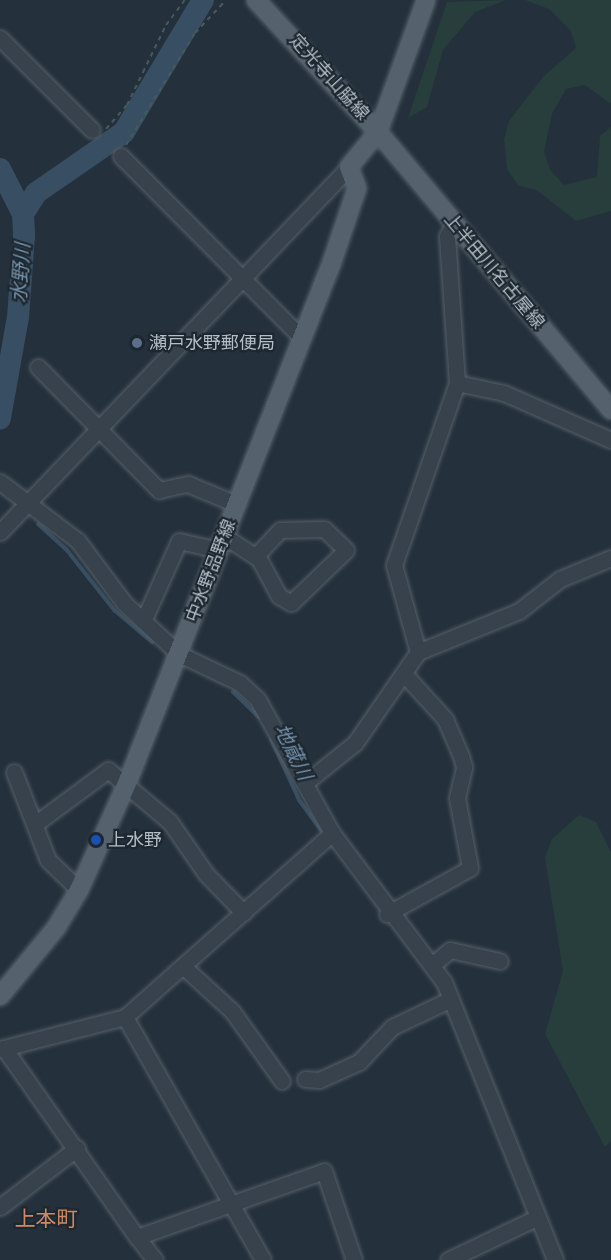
<!DOCTYPE html>
<meta charset="utf-8">
<style>
body{margin:0}
#map{position:relative;width:611px;height:1260px;overflow:hidden;background:#24303b;font-family:"Public Sans","Noto Sans JP",sans-serif}
div>[style]{position:absolute}
.green>*{inset:0;background:#273e3d}
.stream>*{height:4px;margin:-2px;padding:0 2px;transform-origin:2px;border-radius:2px;background:#384e62}
.river>*{height:22px;margin:-11px;padding:0 11px;transform-origin:11px;border-radius:11px;background:#384e62}
.path>*{height:2px;margin-top:-1px;transform-origin:0;background:repeating-linear-gradient(90deg,#455a5b 0 4.5px,transparent 0 9px)}
.roads{filter:drop-shadow(0 0 2px #566069) drop-shadow(0 0 2px #566069)}
.minor>*{height:15px;margin:-7.5px;padding:0 7.5px;transform-origin:7.5px;border-radius:7.5px;background:#37424c}
.major>*{height:18px;margin:-9px;padding:0 9px;transform-origin:9px;border-radius:9px;background:#55616c}
.dots>*{width:16px;height:16px;translate:-50% -50%;box-sizing:border-box;border:3px solid #1d2730;border-radius:50%}
span{translate:-50% -50%;white-space:nowrap;text-align:center;line-height:1.15;-webkit-text-stroke:4.5px #1d2730;paint-order:stroke}
.street-label{font-size:18px;color:#b3bdc7}
.poi-label{font-size:18px;color:#b3bdc7}
.left{translate:0 -50%;text-align:left}
.water-label{font-size:20px;color:#7491aa;font-style:italic}
.quarter-label{font-size:21px;color:#d18764}
</style>
<div id="map">
<div class="green">
<i style="clip-path:polygon(506px 0,475px 12px,443px 50px,427px 107px,408px 118px,447px 2px)"></i>
<i style="clip-path:polygon(525px 0,611px 0,611px 104px,585px 85px,566px 89px,552px 114px,544px 152px,550px 170px,564px 185px,597px 177px,600px 136px,611px 127px,611px 211px,576px 221px,538px 191px,518px 185px,507px 169px,504px 139px,509px 121px,543px 77px,576px 48px,571px 31px,549px 9px)"></i>
<i style="clip-path:polygon(579px 815px,596px 822px,611px 852px,611px 1141px,605px 1147px,545px 1034px,563px 971px,545px 857px,552px 839px)"></i>
</div>
<div class="stream">
<i style="left:38px;top:524px;width:38px;rotate:42deg"></i>
<i style="left:66px;top:549px;width:78px;rotate:51.8deg"></i>
<i style="left:114px;top:610px;width:50px;rotate:40.1deg"></i>
<i style="left:233px;top:692px;width:36px;rotate:44deg"></i>
<i style="left:271px;top:739px;width:67px;rotate:65.3deg"></i>
<i style="left:299px;top:800px;width:37px;rotate:54deg"></i>
</div>
<div class="river">
<i style="left:0;top:169px;width:51px;rotate:62.9deg"></i>
<i style="left:23px;top:214px;width:22px;rotate:87deg"></i>
<i style="left:24px;top:236px;width:81px;rotate:94.2deg"></i>
<i style="left:18px;top:317px;width:103px;rotate:100.1deg"></i>
<i style="left:23px;top:214px;width:25px;rotate:-58deg"></i>
<i style="left:36px;top:193px;width:107px;rotate:-34.7deg"></i>
<i style="left:124px;top:132px;width:154px;rotate:-59.1deg"></i>
</div>
<div class="path">
<i style="left:106px;top:129px;width:32px;rotate:-49deg"></i>
<i style="left:127px;top:105px;width:89px;rotate:-64deg"></i>
<i style="left:166px;top:25px;width:31px;rotate:-53deg"></i>
<i style="left:126px;top:145px;width:132px;rotate:-58.4deg"></i>
<i style="left:195px;top:33px;width:45px;rotate:-46.8deg"></i>
</div>
<div class="roads">
<div class="minor">
<i style="left:0;top:38px;width:130px;rotate:45deg"></i>
<i style="left:121px;top:156px;width:255px;rotate:45.2deg"></i>
<i style="left:38px;top:367px;width:173px;rotate:45.5deg"></i>
<i style="left:159px;top:490px;width:30px;rotate:-12deg"></i>
<i style="left:188px;top:484px;width:52px;rotate:22.6deg"></i>
<i style="left:457px;top:383px;width:48px;rotate:12deg"></i>
<i style="left:504px;top:393px;width:117px;rotate:23.7deg"></i>
<i style="left:0;top:482px;width:98px;rotate:37.1deg"></i>
<i style="left:78px;top:541px;width:77px;rotate:53.4deg"></i>
<i style="left:124px;top:603px;width:75px;rotate:42.8deg"></i>
<i style="left:179px;top:654px;width:68px;rotate:25.4deg"></i>
<i style="left:240px;top:683px;width:25px;rotate:43deg"></i>
<i style="left:258px;top:700px;width:152px;rotate:60.9deg"></i>
<i style="left:332px;top:833px;width:186px;rotate:53.1deg"></i>
<i style="left:444px;top:982px;width:299px;rotate:68.2deg"></i>
<i style="left:0;top:532px;width:505px;rotate:-46.28deg"></i>
<i style="left:224px;top:536px;width:42px;rotate:33.3deg"></i>
<i style="left:259px;top:559px;width:42px;rotate:61.6deg"></i>
<i style="left:279px;top:596px;width:14px;rotate:30deg"></i>
<i style="left:291px;top:603px;width:76px;rotate:-43.9deg"></i>
<i style="left:346px;top:550px;width:30px;rotate:-136deg"></i>
<i style="left:324px;top:529px;width:44px;rotate:178.7deg"></i>
<i style="left:280px;top:530px;width:35px;rotate:133deg"></i>
<i style="left:144px;top:619px;width:85px;rotate:-65.8deg"></i>
<i style="left:179px;top:541px;width:41px;rotate:12.7deg"></i>
<i style="left:418px;top:652px;width:90px;rotate:-105.4deg"></i>
<i style="left:394px;top:565px;width:193px;rotate:-70.9deg"></i>
<i style="left:457px;top:383px;width:147px;rotate:-93.9deg"></i>
<i style="left:447px;top:236px;width:14px;rotate:-60deg"></i>
<i style="left:14px;top:772px;width:94px;rotate:68.9deg"></i>
<i style="left:48px;top:860px;width:43px;rotate:44.1deg"></i>
<i style="left:305px;top:783px;width:64px;rotate:-38.7deg"></i>
<i style="left:355px;top:743px;width:111px;rotate:-55.3deg"></i>
<i style="left:418px;top:652px;width:109px;rotate:-22.1deg"></i>
<i style="left:519px;top:611px;width:52px;rotate:-38deg"></i>
<i style="left:560px;top:579px;width:55px;rotate:-22.4deg"></i>
<i style="left:35px;top:824px;width:91px;rotate:-36.5deg"></i>
<i style="left:108px;top:770px;width:81px;rotate:40deg"></i>
<i style="left:170px;top:822px;width:63px;rotate:55.3deg"></i>
<i style="left:206px;top:874px;width:54px;rotate:45.7deg"></i>
<i style="left:387px;top:914px;width:95px;rotate:-29deg"></i>
<i style="left:470px;top:868px;width:71px;rotate:-100.5deg"></i>
<i style="left:457px;top:798px;width:32px;rotate:-77deg"></i>
<i style="left:464px;top:767px;width:11px;rotate:-105deg"></i>
<i style="left:461px;top:756px;width:40px;rotate:-113.4deg"></i>
<i style="left:445px;top:719px;width:61px;rotate:-132.3deg"></i>
<i style="left:432px;top:965px;width:23px;rotate:-40deg"></i>
<i style="left:450px;top:950px;width:51px;rotate:12.4deg"></i>
<i style="left:185px;top:968px;width:64px;rotate:42.5deg"></i>
<i style="left:232px;top:1011px;width:86px;rotate:54.5deg"></i>
<i style="left:125px;top:1017px;width:279px;rotate:60.4deg"></i>
<i style="left:4px;top:1048px;width:231px;rotate:54.9deg"></i>
<i style="left:137px;top:1237px;width:198px;rotate:-19.4deg"></i>
<i style="left:324px;top:1171px;width:94px;rotate:71.4deg"></i>
<i style="left:0;top:1049px;width:129px;rotate:-14.4deg"></i>
<i style="left:125px;top:1017px;width:277px;rotate:-41.6deg"></i>
<i style="left:305px;top:1079px;width:14px;rotate:4deg"></i>
<i style="left:319px;top:1080px;width:44px;rotate:-24.2deg"></i>
<i style="left:359px;top:1062px;width:48px;rotate:-46.7deg"></i>
<i style="left:392px;top:1027px;width:65px;rotate:-25.4deg"></i>
<i style="left:0;top:1207px;width:97px;rotate:-37.5deg"></i>
<i style="left:137px;top:1237px;width:29px;rotate:52deg"></i>
<i style="left:448px;top:1260px;width:98px;rotate:-25.5deg"></i>
</div>
<div class="major">
<i style="left:256px;top:0;width:180px;rotate:47.3deg"></i>
<i style="left:378px;top:132px;width:363px;rotate:50deg"></i>
<i style="left:0;top:996px;width:88px;rotate:-50.5deg"></i>
<i style="left:56px;top:928px;width:44px;rotate:-58.8deg"></i>
<i style="left:79px;top:890px;width:120px;rotate:-65.8deg"></i>
<i style="left:128px;top:781px;width:558px;rotate:-68.54deg"></i>
<i style="left:332px;top:262px;width:78px;rotate:-71.3deg"></i>
<i style="left:357px;top:188px;width:22px;rotate:-111deg"></i>
<i style="left:349px;top:167px;width:45px;rotate:-50.4deg"></i>
<i style="left:378px;top:132px;width:140px;rotate:-70deg"></i>
</div>
</div>
<div class="dots">
<i style="left:137px;top:343px;background:#5c6f8a"></i>
<i style="left:96px;top:840px;background:#1a4fb4"></i>
</div>
<div class="street-label">
<span style="left:329px;top:77px;rotate:48deg">定光寺山脇線</span>
<span style="left:494px;top:271px;rotate:50deg">上半田川名古屋線</span>
<span style="left:211px;top:571px;rotate:-69deg">中水野品野線</span>
</div>
<div class="poi-label">
<span class="left" style="left:149px;top:343px">瀬戸水野郵便局</span>
<span class="left" style="left:108px;top:840px">上水野</span>
</div>
<div class="water-label">
<span style="left:21px;top:273px;rotate:-86deg">水野川</span>
<span style="left:293px;top:752px;rotate:64deg">地蔵川</span>
</div>
<div class="quarter-label">
<span style="left:46px;top:1219px">上本町</span>
</div>
</div>
